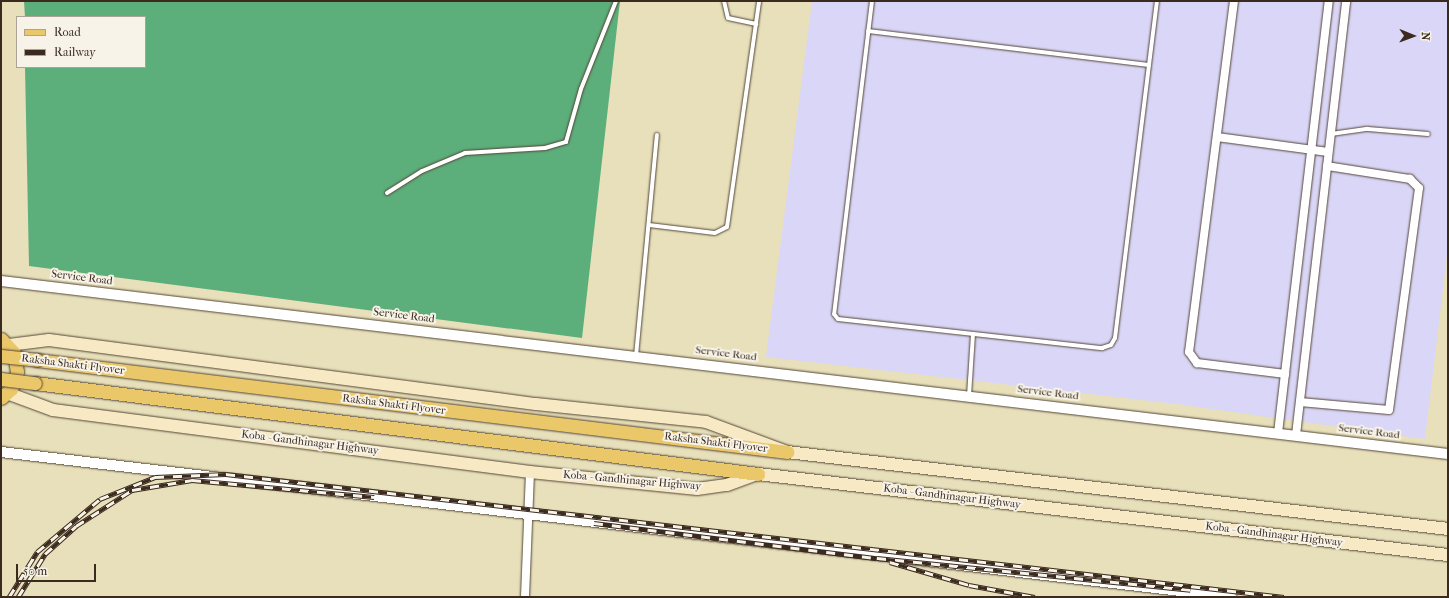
<!DOCTYPE html>
<style>
body{margin:0}
#map{position:relative;width:1449px;height:598px;overflow:hidden;background:#e7e0bb;font-family:"IM FELL French Canon",serif}
div>[style]{position:absolute}
.built>*{inset:0;background:#dad6f7}
.forest>*{inset:0;background:#5cae7b}
.roads{filter:drop-shadow(0 0 1px #554536) drop-shadow(0 0 1px #554536)}
.service>*{height:4px;margin:-2px;padding:0 2px;transform-origin:2px;border-radius:2px;background:#fff}
.minor>*{height:8px;margin:-4px;padding:0 4px;transform-origin:4px;border-radius:4px;background:#fff}
.tertiary>*{height:10px;margin:-5px;padding:0 5px;transform-origin:5px;border-radius:5px;background:#fff}
.secondary>*{height:12px;margin:-6px;padding:0 6px;transform-origin:6px;border-radius:6px;background:#f7e9c3}
.primary>*{height:13px;margin:-6.5px;padding:0 6.5px;transform-origin:6.5px;border-radius:6.5px;background:#eac769}
.rail>*{height:4.5px;margin-top:-2.25px;transform-origin:0;background:repeating-linear-gradient(90deg,#f7f3e8 0 9px,#3b2a1e 0 18px);box-sizing:border-box;border-block:1px solid #3b2a1e}
.bridges{filter:drop-shadow(0 0 1px #554536) drop-shadow(0 0 1px #554536)}
.primary-bridge>*{height:13px;margin:-6.5px;padding:0 6.5px;transform-origin:6.5px;border-radius:6.5px;background:#eac769}
span{translate:-50% -50%;white-space:nowrap;text-align:center;line-height:1.15;-webkit-text-stroke:4px #f7f3e8;paint-order:stroke}
.street-label{font-size:11px;color:#3b2a1e}
.frame{position:absolute;inset:0;border:2px solid #3b2a1e;pointer-events:none}
.legend{position:absolute;left:16px;top:16px;width:130px;height:52px;box-sizing:border-box;background:#f7f3e8;border:1px solid #aca397;margin:0;padding:5px 7px;list-style:none;font-size:12px;color:#3b2a1e}
.legend li{display:flex;align-items:center;gap:8px;height:20px}
.legend b{width:20px;border:1px solid #aca397}
.north{position:absolute;left:1393px;top:16px;width:40px;height:40px;-webkit-text-stroke:3px #f7f3e8;paint-order:stroke;rotate:91deg;font-size:11px;font-weight:700;line-height:16px;text-align:center;color:#3b2a1e}
.north::after{content:'';display:block;margin:auto;width:14px;height:18px;background:#3b2a1e;clip-path:polygon(50% 0,100% 100%,50% 72%,0 100%)}
.scale{position:absolute;left:16px;top:564px;width:80px;height:18px;box-sizing:border-box;border:2px solid #3b2a1e;border-top:0;padding-left:5px;font-size:12px;line-height:14px;white-space:nowrap;color:#3b2a1e;-webkit-text-stroke:3px #f7f3e8;paint-order:stroke}
</style>
<div id="map">
<div class="built">
<i style="clip-path:polygon(812px 1px,1448px 1px,1448px 247px,1425px 439px,1177px 404px,766px 357px)"></i>
</div>
<div class="forest">
<i style="clip-path:polygon(24px 1px,620px 1px,582px 338px,29px 266px,25px 67px,145px 67px,145px 17px,25px 17px)"></i>
</div>
<div class="roads">
<div class="service">
<i style="left:724px;top:1px;width:17px;rotate:77deg"></i>
<i style="left:728px;top:18px;width:29px;rotate:12deg"></i>
<i style="left:872px;top:1px;width:315px;rotate:96.9deg"></i>
<i style="left:834px;top:314px;width:6px;rotate:51deg"></i>
<i style="left:838px;top:319px;width:266px;rotate:6.3deg"></i>
<i style="left:1102px;top:348px;width:9px;rotate:-18deg"></i>
<i style="left:1111px;top:345px;width:8px;rotate:-60deg"></i>
<i style="left:1115px;top:338px;width:340px;rotate:-82.9deg"></i>
<i style="left:868px;top:31px;width:283px;rotate:6.9deg"></i>
<i style="left:1331px;top:134px;width:37px;rotate:-8deg"></i>
<i style="left:1368px;top:129px;width:60px;rotate:4.8deg"></i>
<i style="left:387px;top:193px;width:41px;rotate:-32.2deg"></i>
<i style="left:422px;top:171px;width:47px;rotate:-22.7deg"></i>
<i style="left:465px;top:153px;width:80px;rotate:-3.6deg"></i>
<i style="left:545px;top:148px;width:22px;rotate:-16deg"></i>
<i style="left:566px;top:142px;width:55px;rotate:-74.2deg"></i>
<i style="left:581px;top:89px;width:95px;rotate:-68.3deg"></i>
<i style="left:649px;top:225px;width:66px;rotate:6.9deg"></i>
<i style="left:715px;top:233px;width:13px;rotate:-27deg"></i>
<i style="left:727px;top:227px;width:228px;rotate:-81.9deg"></i>
<i style="left:636px;top:356px;width:222px;rotate:-84.6deg"></i>
<i style="left:969px;top:396px;width:62px;rotate:-86.3deg"></i>
</div>
<div class="minor">
<i style="left:1234px;top:1px;width:354px;rotate:97.3deg"></i>
<i style="left:1189px;top:352px;width:14px;rotate:54deg"></i>
<i style="left:1197px;top:363px;width:89px;rotate:7.1deg"></i>
<i style="left:1217px;top:137px;width:112px;rotate:7.7deg"></i>
<i style="left:1300px;top:402px;width:89px;rotate:5.1deg"></i>
<i style="left:1389px;top:410px;width:224px;rotate:-82.3deg"></i>
<i style="left:1419px;top:188px;width:13px;rotate:-135deg"></i>
<i style="left:1410px;top:179px;width:84px;rotate:-171.1deg"></i>
<i style="left:1278px;top:433px;width:435px;rotate:-83.3deg"></i>
<i style="left:1296px;top:435px;width:437px;rotate:-83.4deg"></i>
<i style="left:525px;top:597px;width:125px;rotate:-87.7deg"></i>
</div>
<div class="tertiary">
<i style="left:1px;top:281px;width:1457px;rotate:6.82deg"></i>
<i style="left:1px;top:452px;width:1239px;rotate:6.72deg"></i>
</div>
<div class="secondary">
<i style="left:9px;top:345px;width:40px;rotate:-7.1deg"></i>
<i style="left:49px;top:340px;width:491px;rotate:7.5deg"></i>
<i style="left:536px;top:404px;width:171px;rotate:6deg"></i>
<i style="left:706px;top:422px;width:86px;rotate:20.3deg"></i>
<i style="left:787px;top:452px;width:665px;rotate:6.64deg"></i>
<i style="left:7px;top:393px;width:49px;rotate:20.3deg"></i>
<i style="left:53px;top:410px;width:481px;rotate:7.4deg"></i>
<i style="left:530px;top:472px;width:168px;rotate:5.8deg"></i>
<i style="left:697px;top:489px;width:30px;rotate:-8deg"></i>
<i style="left:727px;top:485px;width:33px;rotate:-20deg"></i>
<i style="left:758px;top:474px;width:695px;rotate:6.7deg"></i>
</div>
<div class="primary">
<i style="left:1px;top:339px;width:19px;rotate:47deg"></i>
<i style="left:14px;top:353px;width:19px;rotate:81deg"></i>
<i style="left:17px;top:372px;width:18px;rotate:109deg"></i>
<i style="left:11px;top:389px;width:13px;rotate:138deg"></i>
<i style="left:37px;top:360px;width:756px;rotate:6.99deg"></i>
<i style="left:35px;top:383px;width:729px;rotate:7.17deg"></i>
</div>
</div>
<div class="rail">
<i style="left:594px;top:523px;width:285px;rotate:7.1deg"></i>
<i style="left:877px;top:558px;width:315px;rotate:5.8deg"></i>
<i style="left:890px;top:562px;width:82px;rotate:16.2deg"></i>
<i style="left:969px;top:585px;width:67px;rotate:10.3deg"></i>
<i style="left:9px;top:597px;width:53px;rotate:-58.1deg"></i>
<i style="left:37px;top:552px;width:82px;rotate:-40.1deg"></i>
<i style="left:100px;top:499px;width:59px;rotate:-21.8deg"></i>
<i style="left:155px;top:477px;width:71px;rotate:-2.4deg"></i>
<i style="left:226px;top:474px;width:1065px;rotate:6.63deg"></i>
<i style="left:18px;top:597px;width:51px;rotate:-57.9deg"></i>
<i style="left:45px;top:554px;width:42px;rotate:-42.1deg"></i>
<i style="left:76px;top:526px;width:67px;rotate:-32.7deg"></i>
<i style="left:132px;top:490px;width:61px;rotate:-9.5deg"></i>
<i style="left:192px;top:480px;width:183px;rotate:5.3deg"></i>
</div>
<div class="bridges">
<div class="primary-bridge">
<i style="left:1px;top:356px;width:36px;rotate:6deg"></i>
<i style="left:1px;top:379px;width:34px;rotate:7deg"></i>
</div>
</div>
<div class="street-label">
<span style="left:82px;top:278px;rotate:7deg">Service Road</span>
<span style="left:404px;top:316px;rotate:7deg">Service Road</span>
<span style="left:726px;top:354px;rotate:7deg">Service Road</span>
<span style="left:73px;top:365px;rotate:7deg">Raksha Shakti Flyover</span>
<span style="left:1048px;top:393px;rotate:7deg">Service Road</span>
<span style="left:394px;top:405px;rotate:7deg">Raksha Shakti Flyover</span>
<span style="left:1369px;top:432px;rotate:7deg">Service Road</span>
<span style="left:310px;top:443px;rotate:7deg">Koba - Gandhinagar Highway</span>
<span style="left:716px;top:443px;rotate:7deg">Raksha Shakti Flyover</span>
<span style="left:632px;top:481px;rotate:5deg">Koba - Gandhinagar Highway</span>
<span style="left:952px;top:497px;rotate:7deg">Koba - Gandhinagar Highway</span>
<span style="left:1274px;top:535px;rotate:7deg">Koba - Gandhinagar Highway</span>
</div>
<div class="frame"></div>
<ul class="legend">
<li><b style="height:5px;background:#eac769"></b>Road</li>
<li><b style="height:5px;background:#3b2a1e"></b>Railway</li>
</ul>
<div class="north">N</div>
<div class="scale">50 m</div>
</div>
